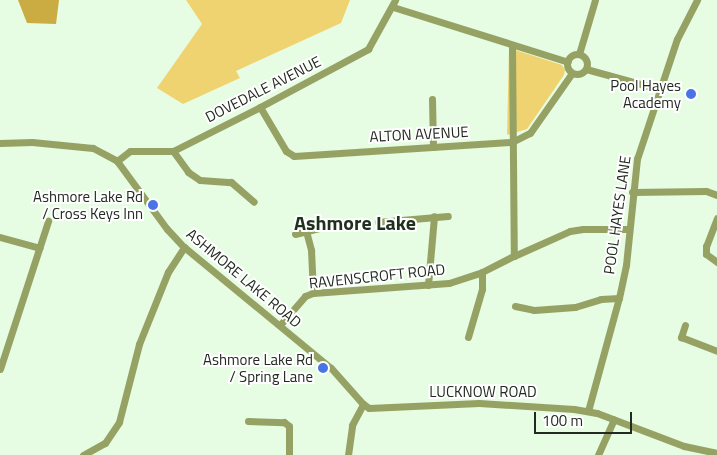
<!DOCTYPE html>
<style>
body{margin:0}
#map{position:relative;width:717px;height:455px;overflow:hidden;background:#e6fce3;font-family:"Titillium Web",sans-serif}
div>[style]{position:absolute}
.green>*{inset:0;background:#f0d371}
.forest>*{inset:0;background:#caac42}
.minor>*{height:7px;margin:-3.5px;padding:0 3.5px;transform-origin:3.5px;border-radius:3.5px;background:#96a264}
.minor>.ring{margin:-3.5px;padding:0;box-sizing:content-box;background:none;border:7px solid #96a264;border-radius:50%}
.dots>*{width:14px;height:14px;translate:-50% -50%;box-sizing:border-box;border:2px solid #fff;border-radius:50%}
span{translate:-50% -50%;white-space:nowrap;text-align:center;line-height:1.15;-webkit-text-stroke:4px #fff;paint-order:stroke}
.poi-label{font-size:15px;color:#222a21}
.right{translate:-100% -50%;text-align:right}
.street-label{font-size:15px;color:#222a21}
.district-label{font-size:20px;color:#1f301d;font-weight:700}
.scale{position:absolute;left:534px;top:412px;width:98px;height:22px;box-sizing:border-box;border:2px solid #222a21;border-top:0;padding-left:6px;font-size:15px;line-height:18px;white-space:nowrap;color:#222a21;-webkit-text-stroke:4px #fff;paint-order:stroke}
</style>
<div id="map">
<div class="green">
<i style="clip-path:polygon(186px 0,350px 0,341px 23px,236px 71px,240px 78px,183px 104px,157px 88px,202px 24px)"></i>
<i style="clip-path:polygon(509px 48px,562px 65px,565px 70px,564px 75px,527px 129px,507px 135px)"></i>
</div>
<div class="forest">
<i style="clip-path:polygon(18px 0,59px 0,56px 24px,27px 23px)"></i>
</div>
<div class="minor">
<i style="left:393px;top:7px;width:183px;rotate:17.4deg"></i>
<i style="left:512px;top:45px;width:211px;rotate:89.5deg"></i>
<i style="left:579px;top:54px;width:56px;rotate:-73.5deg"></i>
<i class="ring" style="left:567px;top:54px;width:13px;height:13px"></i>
<i style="left:586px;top:69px;width:76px;rotate:15.3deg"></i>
<i style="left:432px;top:99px;width:48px;rotate:88.8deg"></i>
<i style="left:260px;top:107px;width:51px;rotate:59.4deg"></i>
<i style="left:286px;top:151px;width:9px;rotate:32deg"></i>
<i style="left:294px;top:156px;width:218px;rotate:-3.7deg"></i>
<i style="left:512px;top:142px;width:20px;rotate:-27deg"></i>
<i style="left:530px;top:133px;width:73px;rotate:-55deg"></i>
<i style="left:0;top:143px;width:32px;rotate:-2deg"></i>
<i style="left:32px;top:142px;width:61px;rotate:5.6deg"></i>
<i style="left:93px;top:148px;width:27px;rotate:28deg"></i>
<i style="left:117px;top:161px;width:84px;rotate:53.7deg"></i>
<i style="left:167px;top:229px;width:25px;rotate:47deg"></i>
<i style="left:184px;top:247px;width:190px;rotate:39.5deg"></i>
<i style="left:331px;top:368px;width:48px;rotate:48.4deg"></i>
<i style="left:363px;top:404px;width:7px;rotate:34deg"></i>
<i style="left:369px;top:408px;width:110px;rotate:-2.6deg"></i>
<i style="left:479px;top:403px;width:95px;rotate:3.6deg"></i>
<i style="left:574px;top:409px;width:23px;rotate:10deg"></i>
<i style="left:597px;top:413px;width:93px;rotate:20.8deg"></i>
<i style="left:684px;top:446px;width:34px;rotate:12deg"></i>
<i style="left:173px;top:151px;width:26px;rotate:54deg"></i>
<i style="left:188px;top:172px;width:14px;rotate:34deg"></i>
<i style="left:200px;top:180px;width:31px;rotate:4deg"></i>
<i style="left:231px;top:182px;width:30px;rotate:41deg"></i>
<i style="left:117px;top:161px;width:16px;rotate:-38deg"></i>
<i style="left:130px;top:151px;width:43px"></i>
<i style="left:173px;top:151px;width:97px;rotate:-26.8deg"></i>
<i style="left:260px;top:107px;width:123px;rotate:-28.2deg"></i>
<i style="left:368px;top:49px;width:56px;rotate:-61.1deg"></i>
<i style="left:632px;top:192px;width:74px;rotate:-0.8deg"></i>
<i style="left:706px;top:191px;width:12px;rotate:20deg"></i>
<i style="left:717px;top:218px;width:30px;rotate:111deg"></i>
<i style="left:706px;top:246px;width:8px;rotate:90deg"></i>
<i style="left:706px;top:254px;width:14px;rotate:36deg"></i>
<i style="left:378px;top:222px;width:70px;rotate:-4.9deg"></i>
<i style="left:306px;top:231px;width:20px;rotate:75deg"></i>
<i style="left:311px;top:250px;width:43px;rotate:87.3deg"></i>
<i style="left:295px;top:234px;width:34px;rotate:-14deg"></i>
<i style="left:0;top:237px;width:41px;rotate:15.4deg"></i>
<i style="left:428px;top:285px;width:69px;rotate:-85deg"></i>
<i style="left:515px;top:306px;width:19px;rotate:12deg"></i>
<i style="left:534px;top:310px;width:41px;rotate:-4.2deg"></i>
<i style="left:575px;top:307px;width:27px;rotate:-17deg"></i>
<i style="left:601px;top:299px;width:18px;rotate:-3deg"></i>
<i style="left:280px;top:325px;width:38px;rotate:-49deg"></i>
<i style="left:305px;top:296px;width:9px;rotate:-21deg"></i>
<i style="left:313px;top:293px;width:136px;rotate:-4.2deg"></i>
<i style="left:449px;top:283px;width:35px;rotate:-18deg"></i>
<i style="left:482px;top:272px;width:36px;rotate:-27deg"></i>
<i style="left:514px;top:256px;width:61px;rotate:-24.1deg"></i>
<i style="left:570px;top:231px;width:13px;rotate:-9deg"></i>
<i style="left:583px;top:229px;width:46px"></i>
<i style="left:685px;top:325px;width:13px;rotate:108deg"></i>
<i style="left:681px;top:337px;width:39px;rotate:21deg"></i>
<i style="left:468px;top:337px;width:50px;rotate:-73.7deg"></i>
<i style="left:482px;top:289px;width:17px;rotate:-90deg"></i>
<i style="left:0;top:369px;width:156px;rotate:-72deg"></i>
<i style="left:588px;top:411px;width:117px;rotate:-74.7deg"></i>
<i style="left:619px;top:298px;width:34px;rotate:-78deg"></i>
<i style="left:626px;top:265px;width:107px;rotate:-84.1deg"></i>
<i style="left:637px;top:159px;width:126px;rotate:-71.6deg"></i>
<i style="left:677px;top:39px;width:44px;rotate:-62.9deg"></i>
<i style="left:248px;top:421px;width:36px;rotate:2deg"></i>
<i style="left:284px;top:422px;width:6px;rotate:39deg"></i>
<i style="left:289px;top:426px;width:29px;rotate:90deg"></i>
<i style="left:83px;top:455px;width:25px;rotate:-29deg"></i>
<i style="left:105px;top:443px;width:25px;rotate:-56deg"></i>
<i style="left:119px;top:422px;width:81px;rotate:-75.6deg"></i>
<i style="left:139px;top:344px;width:78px;rotate:-68.1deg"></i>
<i style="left:168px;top:272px;width:30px;rotate:-57deg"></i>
<i style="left:348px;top:455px;width:30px;rotate:-82deg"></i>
<i style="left:352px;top:425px;width:24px;rotate:-62deg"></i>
<i style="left:598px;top:455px;width:39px;rotate:-66deg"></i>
</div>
<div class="dots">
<i style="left:691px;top:94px;background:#4874e6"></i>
<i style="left:153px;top:205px;background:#4874e6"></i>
<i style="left:323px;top:368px;background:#4874e6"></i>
</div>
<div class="poi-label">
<span class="right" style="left:681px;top:94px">Pool Hayes<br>Academy</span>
<span class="right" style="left:143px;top:205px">Ashmore Lake Rd<br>/ Cross Keys Inn</span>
<span class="right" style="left:313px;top:368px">Ashmore Lake Rd<br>/ Spring Lane</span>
</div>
<div class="street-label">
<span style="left:263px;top:89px;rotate:-27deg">DOVEDALE AVENUE</span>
<span style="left:419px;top:134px;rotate:-3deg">ALTON AVENUE</span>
<span style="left:617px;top:215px;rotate:-82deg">POOL HAYES LANE</span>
<span style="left:377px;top:276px;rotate:-6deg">RAVENSCROFT ROAD</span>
<span style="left:244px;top:278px;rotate:40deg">ASHMORE LAKE ROAD</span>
<span style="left:483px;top:392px">LUCKNOW ROAD</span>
</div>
<div class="district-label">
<span style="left:355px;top:222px">Ashmore Lake</span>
</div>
<div class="scale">100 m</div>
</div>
